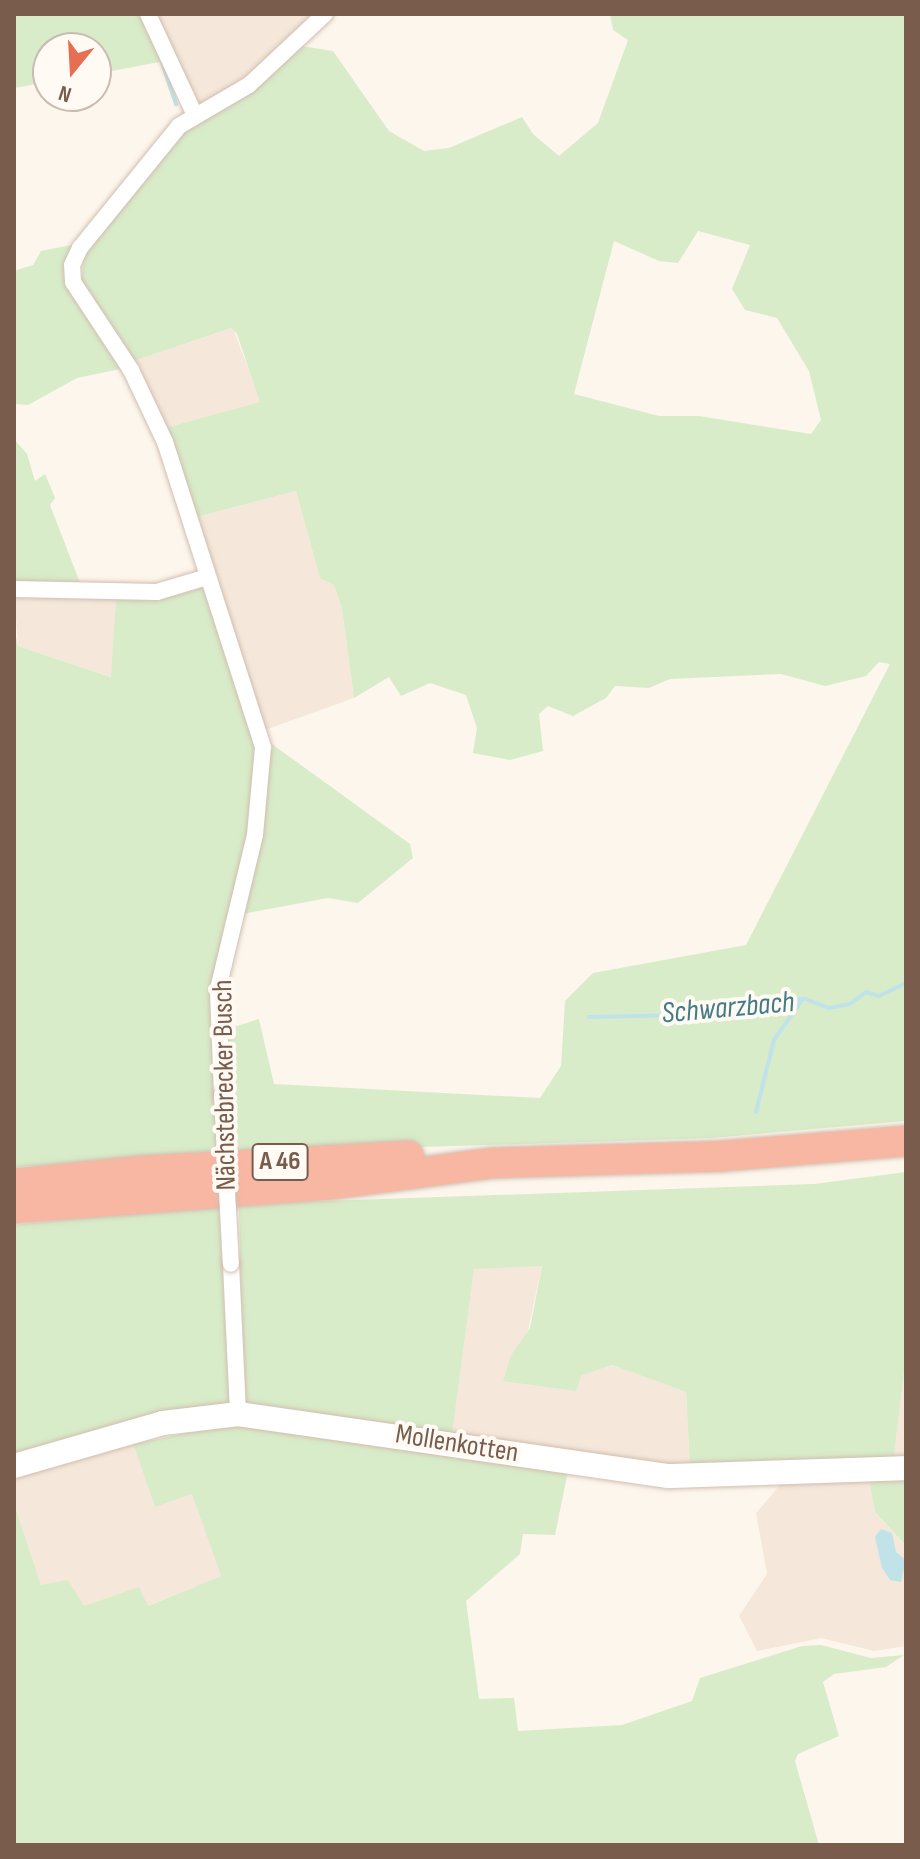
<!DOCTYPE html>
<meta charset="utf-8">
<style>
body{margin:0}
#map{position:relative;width:920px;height:1859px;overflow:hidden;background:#fdf6ec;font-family:"Sofia Sans Condensed",sans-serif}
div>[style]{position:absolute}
.residential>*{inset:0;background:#f5e8da}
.green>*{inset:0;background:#d8ecc9}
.water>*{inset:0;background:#bfe3e8}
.stream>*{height:4px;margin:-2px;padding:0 2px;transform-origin:2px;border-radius:2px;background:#bfe3e8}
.roads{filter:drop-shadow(0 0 2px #d1beb0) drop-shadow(0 0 2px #d1beb0)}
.street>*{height:16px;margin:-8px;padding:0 8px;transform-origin:8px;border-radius:8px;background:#fff}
.secondary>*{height:24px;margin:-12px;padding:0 12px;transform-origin:12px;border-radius:12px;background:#fff}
.highway>*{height:30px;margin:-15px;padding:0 15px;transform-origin:15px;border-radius:15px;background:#f7b7a3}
.bridges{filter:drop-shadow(0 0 2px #d1beb0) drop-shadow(0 0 2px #d1beb0)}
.street-bridge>*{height:16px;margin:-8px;padding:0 8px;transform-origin:8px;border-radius:8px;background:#fff}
span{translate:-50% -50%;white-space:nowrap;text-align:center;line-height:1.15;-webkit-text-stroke:8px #fffaf3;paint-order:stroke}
.shield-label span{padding:2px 6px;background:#fffaf3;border:2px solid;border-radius:6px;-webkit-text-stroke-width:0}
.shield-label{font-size:26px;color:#7a5c4d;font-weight:700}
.street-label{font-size:28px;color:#7a5c4d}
.water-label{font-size:30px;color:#437c86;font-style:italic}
.frame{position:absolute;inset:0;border:16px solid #7a5c4d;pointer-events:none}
.north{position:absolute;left:32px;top:32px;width:80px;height:80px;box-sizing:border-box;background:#fffaf3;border:2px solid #cabbb1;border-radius:50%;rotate:198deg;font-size:22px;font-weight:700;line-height:32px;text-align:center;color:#7a5c4d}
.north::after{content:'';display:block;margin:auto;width:28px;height:36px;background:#e76f51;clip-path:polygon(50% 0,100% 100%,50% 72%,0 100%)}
</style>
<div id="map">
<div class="residential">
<i style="clip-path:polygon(150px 14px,311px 14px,313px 23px,248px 78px,197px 105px)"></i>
<i style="clip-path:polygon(233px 328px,261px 402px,165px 428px,131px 362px)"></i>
<i style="clip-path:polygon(296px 491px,320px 577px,334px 585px,342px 609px,354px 698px,262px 731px,192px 518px)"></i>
<i style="clip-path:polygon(14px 591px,116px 597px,112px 677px,18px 646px)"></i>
<i style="clip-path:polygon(542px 1265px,526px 1340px,511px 1355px,581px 1376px,612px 1365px,686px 1392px,690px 1468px,452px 1435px,474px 1268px)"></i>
<i style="clip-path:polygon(906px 1355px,906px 1464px,893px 1465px)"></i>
<i style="clip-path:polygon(133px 1444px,155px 1506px,192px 1493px,222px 1576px,147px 1606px,84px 1606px,41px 1585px,14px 1503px,14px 1477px)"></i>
<i style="clip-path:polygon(869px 1480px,875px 1512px,906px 1547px,906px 1646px,874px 1651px,821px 1638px,757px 1651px,739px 1616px,767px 1574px,756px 1513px,781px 1484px)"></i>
</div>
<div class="green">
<i style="clip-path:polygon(14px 14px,146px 14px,165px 61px,96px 74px,96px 48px,48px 48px,48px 82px,14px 88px)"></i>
<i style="clip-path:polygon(evenodd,610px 14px,906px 14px,906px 1121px,712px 1138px,234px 1153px,224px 1030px,259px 1019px,274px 1084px,540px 1098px,561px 1066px,565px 1001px,593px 973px,746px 945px,890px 664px,879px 662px,866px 676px,825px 686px,781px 674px,670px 679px,649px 688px,615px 686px,606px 698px,573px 716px,548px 706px,539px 714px,543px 751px,510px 760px,473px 753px,477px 728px,466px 695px,430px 683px,401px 696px,389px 677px,354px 698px,342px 609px,334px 585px,320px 578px,296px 491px,192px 518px,165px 428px,260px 402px,237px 334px,232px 328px,131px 362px,81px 284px,84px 256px,184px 127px,301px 46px,333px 51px,389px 131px,424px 151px,449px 148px,522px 117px,533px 134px,559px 156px,598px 123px,628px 40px,613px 30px,610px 14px,698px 231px,750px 245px,732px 289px,745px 310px,777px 318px,809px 371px,821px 420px,811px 434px,699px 416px,659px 416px,574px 394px,614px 241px,659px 261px,678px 263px,698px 231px)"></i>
<i style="clip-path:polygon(76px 244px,69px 262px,125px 368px,77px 378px,28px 405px,14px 404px,14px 271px,33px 265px,41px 251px)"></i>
<i style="clip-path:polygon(14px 439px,27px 454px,35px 481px,45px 474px,55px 498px,50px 505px,82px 588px,14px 586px)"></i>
<i style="clip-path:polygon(204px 582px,254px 731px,410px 844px,413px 858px,358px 903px,328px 898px,226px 917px,212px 997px,218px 1155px,14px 1167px,14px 627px,18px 646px,111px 677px,116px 597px)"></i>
<i style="clip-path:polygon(906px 1172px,906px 1355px,893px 1465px,690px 1468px,686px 1392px,612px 1365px,581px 1376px,576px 1391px,503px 1381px,511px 1355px,530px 1328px,542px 1266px,474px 1269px,452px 1435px,243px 1407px,239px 1204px,814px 1184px)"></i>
<i style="clip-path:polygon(219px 1203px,230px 1405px,14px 1456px,14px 1225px)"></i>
<i style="clip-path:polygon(236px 1423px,568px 1471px,555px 1535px,523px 1534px,520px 1554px,466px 1601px,479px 1699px,514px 1698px,518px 1731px,622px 1725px,692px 1701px,700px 1678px,802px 1646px,821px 1645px,871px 1658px,904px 1655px,886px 1667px,834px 1674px,823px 1682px,839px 1736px,798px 1754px,795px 1761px,819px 1845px,14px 1845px,14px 1503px,41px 1585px,68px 1580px,84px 1606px,139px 1587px,148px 1606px,221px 1576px,192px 1494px,155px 1507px,133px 1444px)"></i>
<i style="clip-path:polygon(906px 1477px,906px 1546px,875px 1512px,869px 1480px)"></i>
</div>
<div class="water">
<i style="clip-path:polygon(881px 1529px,892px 1533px,896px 1552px,906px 1560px,901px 1582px,890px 1580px,882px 1568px,875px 1537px)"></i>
</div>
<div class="stream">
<i style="left:160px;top:57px;width:50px;rotate:71.2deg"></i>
<i style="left:589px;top:1017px;width:143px;rotate:-1.2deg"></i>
<i style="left:732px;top:1014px;width:55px;rotate:-14.8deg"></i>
<i style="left:785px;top:1000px;width:20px;rotate:-3deg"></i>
<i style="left:805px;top:999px;width:25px;rotate:21deg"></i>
<i style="left:828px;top:1008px;width:22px;rotate:-10deg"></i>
<i style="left:850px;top:1004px;width:20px;rotate:-37deg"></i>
<i style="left:866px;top:992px;width:14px;rotate:17deg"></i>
<i style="left:879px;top:996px;width:30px;rotate:-26deg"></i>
<i style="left:756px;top:1112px;width:74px;rotate:-76deg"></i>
<i style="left:774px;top:1040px;width:49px;rotate:-55deg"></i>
</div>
<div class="roads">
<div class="street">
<i style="left:148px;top:14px;width:109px;rotate:65.1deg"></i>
<i style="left:14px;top:589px;width:143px;rotate:1.2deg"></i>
<i style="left:157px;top:592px;width:52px;rotate:-16.7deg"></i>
<i style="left:222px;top:1095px;width:106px;rotate:-92.2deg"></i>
<i style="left:218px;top:989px;width:158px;rotate:-76.5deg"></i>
<i style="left:255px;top:835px;width:88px;rotate:-84.8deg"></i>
<i style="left:263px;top:747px;width:320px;rotate:-107.8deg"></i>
<i style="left:165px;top:442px;width:80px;rotate:-115.3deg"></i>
<i style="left:131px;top:370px;width:105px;rotate:-123.4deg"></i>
<i style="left:73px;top:282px;width:17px;rotate:-93deg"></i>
<i style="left:72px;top:265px;width:19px;rotate:-65deg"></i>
<i style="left:80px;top:248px;width:157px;rotate:-50.9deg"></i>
<i style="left:179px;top:126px;width:81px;rotate:-30.4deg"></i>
<i style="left:249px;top:85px;width:104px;rotate:-43.1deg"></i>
<i style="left:231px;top:1264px;width:150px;rotate:87.3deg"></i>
</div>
<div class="secondary">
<i style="left:14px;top:1466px;width:155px;rotate:-16.1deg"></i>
<i style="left:163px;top:1423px;width:76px;rotate:-6.8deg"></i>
<i style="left:238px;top:1414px;width:435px;rotate:8.2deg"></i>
<i style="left:669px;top:1476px;width:237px;rotate:-1.9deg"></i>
</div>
<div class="highway">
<i style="left:14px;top:1184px;width:129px;rotate:-5.8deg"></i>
<i style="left:142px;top:1171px;width:267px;rotate:-3.2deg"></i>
<i style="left:14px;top:1208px;width:320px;rotate:-4.3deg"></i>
<i style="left:333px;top:1184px;width:160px;rotate:-7.5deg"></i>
<i style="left:492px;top:1163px;width:231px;rotate:-1.7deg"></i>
<i style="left:723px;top:1156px;width:184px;rotate:-4.7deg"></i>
</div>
</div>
<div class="bridges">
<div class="street-bridge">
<i style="left:222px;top:1095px;width:169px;rotate:87deg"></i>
</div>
</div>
<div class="shield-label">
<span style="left:280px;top:1162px">A 46</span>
</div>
<div class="street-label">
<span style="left:225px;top:1085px;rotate:-91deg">Nächstebrecker Busch</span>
<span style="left:457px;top:1444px;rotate:9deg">Mollenkotten</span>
</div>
<div class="water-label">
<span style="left:728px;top:1008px;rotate:-5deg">Schwarzbach</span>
</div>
<div class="frame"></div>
<div class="north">N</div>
</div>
